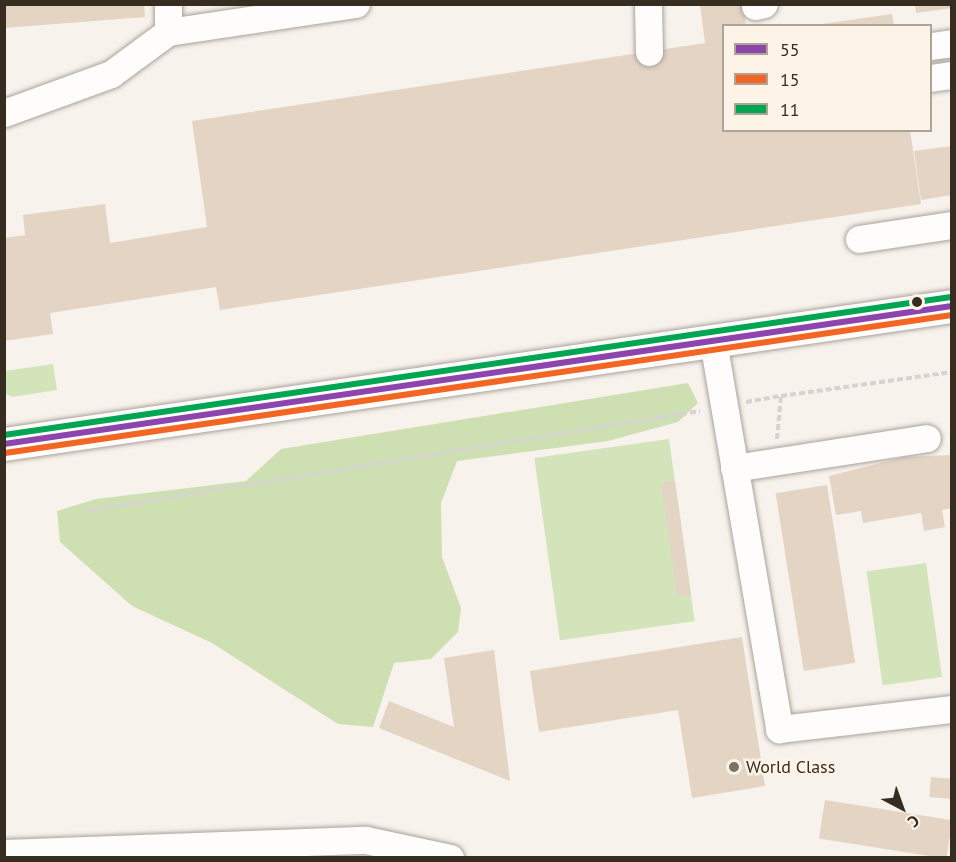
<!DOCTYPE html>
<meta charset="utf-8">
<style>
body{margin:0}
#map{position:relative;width:956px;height:862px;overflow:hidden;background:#f8f2ec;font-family:"PT Sans",sans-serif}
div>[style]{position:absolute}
.green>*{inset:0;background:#d4e4ba;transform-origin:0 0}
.forest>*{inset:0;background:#cee0b1}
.building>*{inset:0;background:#e3d4c4;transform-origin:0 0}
.path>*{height:4px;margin-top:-2px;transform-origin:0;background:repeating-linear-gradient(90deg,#d6d4d2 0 6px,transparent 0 9px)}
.roads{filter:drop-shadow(0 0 2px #aaa39c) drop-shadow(0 0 2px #aaa39c)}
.minor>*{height:27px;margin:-13.5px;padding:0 13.5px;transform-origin:13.5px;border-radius:13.5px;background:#fefdfc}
.major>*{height:33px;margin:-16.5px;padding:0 16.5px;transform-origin:16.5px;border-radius:16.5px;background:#fefdfc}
.bus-1>*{height:6px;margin:-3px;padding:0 3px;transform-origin:3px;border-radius:3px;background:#8e44ad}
.bus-2>*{height:6px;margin:-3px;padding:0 3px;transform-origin:3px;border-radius:3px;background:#f26522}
.bus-3>*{height:6px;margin:-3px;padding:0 3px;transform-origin:3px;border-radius:3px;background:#00a651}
.dots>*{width:16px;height:16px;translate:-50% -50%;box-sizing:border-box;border:3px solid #fdf3e7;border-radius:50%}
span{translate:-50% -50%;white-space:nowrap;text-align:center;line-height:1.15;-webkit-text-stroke:5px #fdf3e7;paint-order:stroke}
.poi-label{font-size:18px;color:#362c20}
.left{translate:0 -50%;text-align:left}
.frame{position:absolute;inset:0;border:6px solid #362c20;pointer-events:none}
.legend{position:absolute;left:722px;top:24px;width:210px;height:108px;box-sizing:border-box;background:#fdf3e7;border:2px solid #ada397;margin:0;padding:8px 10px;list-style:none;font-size:18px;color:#362c20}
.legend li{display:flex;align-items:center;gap:12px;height:30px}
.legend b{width:30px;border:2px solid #ada397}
.north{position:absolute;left:872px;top:778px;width:60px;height:60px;-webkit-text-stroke:4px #fdf3e7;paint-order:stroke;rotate:139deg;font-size:16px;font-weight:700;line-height:24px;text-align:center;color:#362c20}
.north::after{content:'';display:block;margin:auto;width:21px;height:27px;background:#362c20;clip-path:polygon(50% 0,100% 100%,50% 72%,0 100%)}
</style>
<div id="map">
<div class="green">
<i style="clip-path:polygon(53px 364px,57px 390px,12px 397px,5px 393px,5px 371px)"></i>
<i style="left:669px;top:439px;width:184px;height:136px;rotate:82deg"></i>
<i style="left:926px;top:563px;width:115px;height:60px;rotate:82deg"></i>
</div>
<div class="forest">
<i style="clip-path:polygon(688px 383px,698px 403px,678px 422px,608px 441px,457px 461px,441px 503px,442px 557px,461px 608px,458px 632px,431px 659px,394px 663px,373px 727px,338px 724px,212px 643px,132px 606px,60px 542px,57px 511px,96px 499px,246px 481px,281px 449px)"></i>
</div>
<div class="building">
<i style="clip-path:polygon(4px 4px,144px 4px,145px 17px,4px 28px)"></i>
<i style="clip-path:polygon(915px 4px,952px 4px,952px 8px,916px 13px)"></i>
<i style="clip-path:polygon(700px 5px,743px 5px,746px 26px,724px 26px,724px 130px,910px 130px,921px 204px,220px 310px,216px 287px,50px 313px,53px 334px,4px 341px,4px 238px,25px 235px,23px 215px,105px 204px,110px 243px,207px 227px,192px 121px,705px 43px)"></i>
<i style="clip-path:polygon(892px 14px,894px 26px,822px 26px,822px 24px)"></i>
<i style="clip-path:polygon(952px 146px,952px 195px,921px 200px,914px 151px)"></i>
<i style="clip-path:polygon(952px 455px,952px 508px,942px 510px,945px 527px,924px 531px,921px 513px,863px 523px,861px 511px,836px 515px,829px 476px,904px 457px)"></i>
<i style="left:675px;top:481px;width:115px;height:14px;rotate:82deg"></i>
<i style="left:827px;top:485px;width:180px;height:52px;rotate:81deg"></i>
<i style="clip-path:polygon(742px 637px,765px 786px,692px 798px,678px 710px,539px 732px,530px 671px)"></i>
<i style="clip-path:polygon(494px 650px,510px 781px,379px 728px,389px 701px,454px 727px,444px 658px)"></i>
<i style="left:931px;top:777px;width:21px;height:20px;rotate:5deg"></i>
<i style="left:825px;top:800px;width:129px;height:39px;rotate:9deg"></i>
</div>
<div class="path">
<i style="left:746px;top:402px;width:36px;rotate:-10deg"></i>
<i style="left:777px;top:439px;width:43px;rotate:-84.7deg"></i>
<i style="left:781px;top:396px;width:173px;rotate:-8deg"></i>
<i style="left:86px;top:511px;width:622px;rotate:-9.25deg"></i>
</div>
<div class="roads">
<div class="minor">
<i style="left:648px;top:4px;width:48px;rotate:88.8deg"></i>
<i style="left:755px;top:6px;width:9px;rotate:-13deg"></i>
<i style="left:168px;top:32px;width:190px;rotate:-8.5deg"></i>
<i style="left:931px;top:46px;width:21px;rotate:-8deg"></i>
<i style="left:930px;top:78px;width:22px;rotate:-8deg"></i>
<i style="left:4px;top:113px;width:114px;rotate:-20deg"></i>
<i style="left:111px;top:74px;width:71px;rotate:-36.4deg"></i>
<i style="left:168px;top:32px;width:28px;rotate:-90deg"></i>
<i style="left:859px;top:239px;width:94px;rotate:-8.6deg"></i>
<i style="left:713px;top:341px;width:394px;rotate:80.3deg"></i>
<i style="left:779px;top:729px;width:174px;rotate:-6.6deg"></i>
<i style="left:734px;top:468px;width:195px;rotate:-8.8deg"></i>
<i style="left:4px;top:853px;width:362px;rotate:-2.1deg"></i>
<i style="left:366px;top:840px;width:86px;rotate:12.1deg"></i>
</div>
<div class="major">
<i style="left:4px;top:444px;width:958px;rotate:-8.28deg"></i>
</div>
</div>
<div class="bus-1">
<i style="left:4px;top:444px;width:958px;rotate:-8.28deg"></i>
</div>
<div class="bus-2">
<i style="left:5px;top:453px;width:957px;rotate:-8.29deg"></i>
</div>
<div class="bus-3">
<i style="left:4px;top:435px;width:957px;rotate:-8.29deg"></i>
</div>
<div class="dots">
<i style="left:917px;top:302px;background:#362c20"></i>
<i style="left:734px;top:767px;background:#7a7167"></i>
</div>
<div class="poi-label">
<span class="left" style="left:746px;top:767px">World Class</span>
</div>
<div class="frame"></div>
<ul class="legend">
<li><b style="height:8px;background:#8e44ad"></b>55</li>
<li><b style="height:8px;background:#f26522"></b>15</li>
<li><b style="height:8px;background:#00a651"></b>11</li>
</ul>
<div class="north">С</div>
</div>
